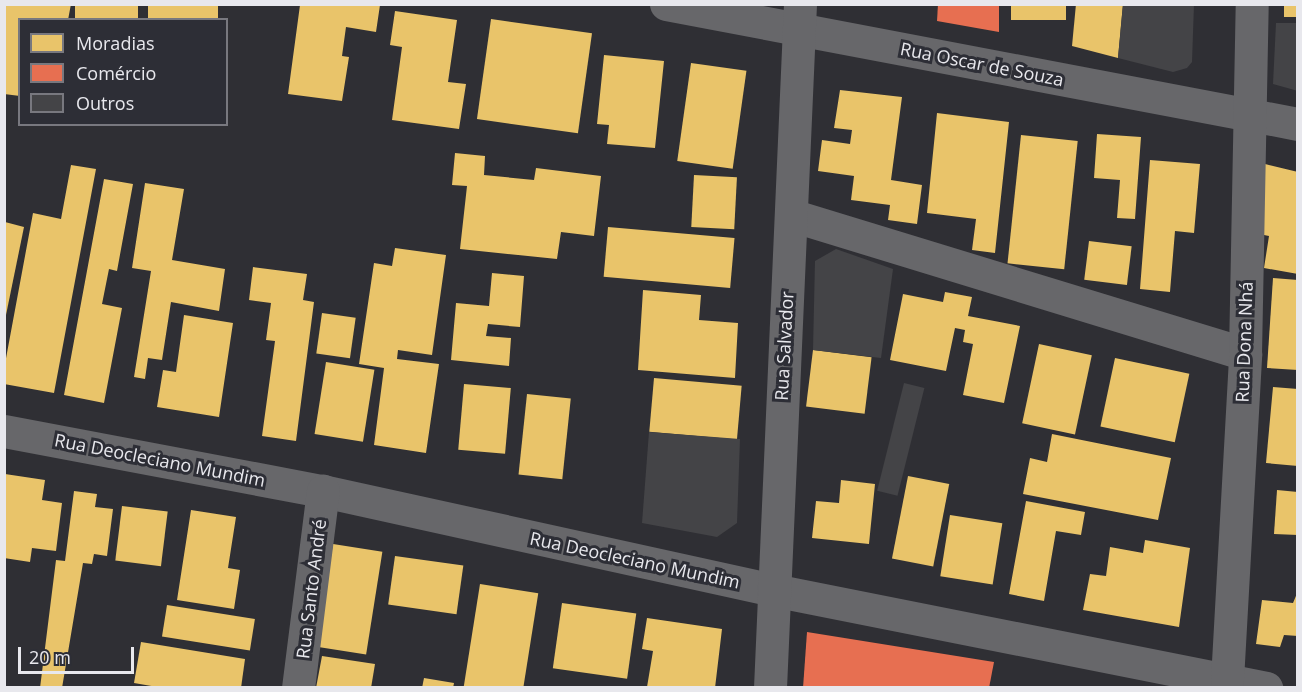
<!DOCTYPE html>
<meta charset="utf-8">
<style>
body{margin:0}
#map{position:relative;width:1302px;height:692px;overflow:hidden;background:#2f2f34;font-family:"Open Sans",sans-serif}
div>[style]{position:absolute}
.homes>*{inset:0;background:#e9c46a;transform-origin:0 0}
.shops>*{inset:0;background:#e76f51}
.building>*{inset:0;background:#444447;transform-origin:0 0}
.minor>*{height:33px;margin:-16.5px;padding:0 16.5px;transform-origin:16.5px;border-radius:16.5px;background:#67676a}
span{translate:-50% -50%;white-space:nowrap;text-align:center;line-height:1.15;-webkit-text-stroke:6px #2d2e36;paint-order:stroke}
.street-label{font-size:18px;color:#e8e8ed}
.frame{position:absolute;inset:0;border:6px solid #e8e8ed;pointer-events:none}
.legend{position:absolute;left:18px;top:18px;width:210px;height:108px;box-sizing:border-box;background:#2d2e36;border:2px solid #78787f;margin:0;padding:8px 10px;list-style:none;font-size:18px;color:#e8e8ed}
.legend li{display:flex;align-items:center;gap:12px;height:30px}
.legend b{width:30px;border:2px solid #78787f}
.scale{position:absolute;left:18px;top:647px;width:116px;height:27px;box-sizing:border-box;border:3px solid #e8e8ed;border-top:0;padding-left:8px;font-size:18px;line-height:21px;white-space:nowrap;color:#e8e8ed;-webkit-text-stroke:4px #2d2e36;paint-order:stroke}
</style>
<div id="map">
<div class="homes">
<i style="clip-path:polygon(4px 4px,71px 4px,68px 20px,20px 20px,20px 96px,4px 94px)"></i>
<i style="left:75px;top:4px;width:63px;height:16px"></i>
<i style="left:148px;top:4px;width:70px;height:16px"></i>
<i style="left:1011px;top:4px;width:55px;height:16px"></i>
<i style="clip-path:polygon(1076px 4px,1123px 4px,1118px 58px,1072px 46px)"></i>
<i style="left:1284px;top:4px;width:14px;height:13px"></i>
<i style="clip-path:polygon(300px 5px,380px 5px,376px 32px,346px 27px,342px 56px,349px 57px,342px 101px,288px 94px)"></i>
<i style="clip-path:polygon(395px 11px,457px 20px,448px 82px,466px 84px,459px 129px,392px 120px,402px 47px,390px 45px)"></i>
<i style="left:491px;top:19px;width:102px;height:101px;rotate:8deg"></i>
<i style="clip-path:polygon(604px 55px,664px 61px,655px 148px,607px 144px,609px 125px,597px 124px)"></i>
<i style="left:691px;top:63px;width:56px;height:99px;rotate:8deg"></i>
<i style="clip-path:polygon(840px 90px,902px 97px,891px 180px,922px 185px,917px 224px,888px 220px,890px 205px,851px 200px,854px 176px,818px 171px,822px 140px,850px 144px,852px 130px,834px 128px)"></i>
<i style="clip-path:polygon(937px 113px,1009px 122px,995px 253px,972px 250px,976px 219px,927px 213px)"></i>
<i style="clip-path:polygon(1097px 134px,1141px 137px,1135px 219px,1117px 218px,1120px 180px,1094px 178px)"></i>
<i style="left:1021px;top:135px;width:57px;height:129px;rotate:6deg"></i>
<i style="clip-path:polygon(455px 153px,485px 156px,484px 175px,534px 180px,536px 168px,601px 176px,594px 236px,561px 232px,557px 259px,460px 249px,467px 186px,452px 185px)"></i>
<i style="clip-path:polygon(1150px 160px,1200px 164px,1194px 233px,1175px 231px,1170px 292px,1140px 289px)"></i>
<i style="clip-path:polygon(1257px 162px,1298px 172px,1298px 274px,1264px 268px,1269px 236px,1254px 233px)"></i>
<i style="clip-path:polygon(71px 165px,96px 169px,54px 393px,4px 384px,4px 369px,33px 213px,61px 219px)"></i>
<i style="left:694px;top:175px;width:43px;height:52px;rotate:3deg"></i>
<i style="clip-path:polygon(104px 179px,133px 184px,117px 271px,109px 269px,102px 304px,122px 308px,104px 403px,64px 395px)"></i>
<i style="clip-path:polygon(145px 183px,184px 189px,172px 260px,225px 269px,219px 311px,171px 302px,162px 360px,148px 358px,145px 379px,134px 377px,151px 271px,132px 268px)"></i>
<i style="clip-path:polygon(5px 222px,24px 227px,6px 315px,4px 315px)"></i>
<i style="left:608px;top:227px;width:127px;height:50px;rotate:5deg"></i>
<i style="left:1089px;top:241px;width:43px;height:39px;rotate:7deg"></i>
<i style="clip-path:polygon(395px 248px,446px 255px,432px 355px,398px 350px,397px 359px,439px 364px,426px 453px,374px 445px,384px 368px,359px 364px,374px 263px,392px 266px)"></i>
<i style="clip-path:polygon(253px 267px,307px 274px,303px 300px,314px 302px,296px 441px,262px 436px,275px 341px,266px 340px,271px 303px,249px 300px)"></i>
<i style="clip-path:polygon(492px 273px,524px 276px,520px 327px,488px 324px,486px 336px,511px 338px,509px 366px,451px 360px,456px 303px,489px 306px)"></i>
<i style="clip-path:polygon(1273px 278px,1298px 280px,1298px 370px,1267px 368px)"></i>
<i style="clip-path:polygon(643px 290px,701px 295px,699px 320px,738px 323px,735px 378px,638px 370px)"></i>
<i style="clip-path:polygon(945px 292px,972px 297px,968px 316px,1020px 326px,1004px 403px,963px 395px,973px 344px,963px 342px,965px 330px,955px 328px,946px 371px,890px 360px,903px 294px,943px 302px)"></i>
<i style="left:322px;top:313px;width:34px;height:41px;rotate:8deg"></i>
<i style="clip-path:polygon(184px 315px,233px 323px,219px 417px,157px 407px,163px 370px,176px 372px)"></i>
<i style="left:1039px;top:344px;width:54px;height:81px;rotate:12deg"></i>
<i style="left:813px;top:350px;width:59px;height:57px;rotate:7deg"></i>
<i style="left:1115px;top:358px;width:76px;height:70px;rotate:12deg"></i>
<i style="left:326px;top:362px;width:49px;height:73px;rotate:9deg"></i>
<i style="left:654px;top:378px;width:88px;height:54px;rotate:5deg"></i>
<i style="left:464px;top:384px;width:47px;height:66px;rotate:5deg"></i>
<i style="clip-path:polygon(1273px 387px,1298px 389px,1298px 466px,1266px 463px)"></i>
<i style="left:527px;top:394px;width:44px;height:81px;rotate:6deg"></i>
<i style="clip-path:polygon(1052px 434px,1171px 458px,1158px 520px,1023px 494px,1030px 458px,1047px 462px)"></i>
<i style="clip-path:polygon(5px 474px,45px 480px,42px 500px,62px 503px,56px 551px,32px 548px,30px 562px,4px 558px)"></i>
<i style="left:908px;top:476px;width:42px;height:84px;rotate:11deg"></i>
<i style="clip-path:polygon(841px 480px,875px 484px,869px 544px,812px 538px,816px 501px,839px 503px)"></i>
<i style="clip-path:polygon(1277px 490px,1298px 492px,1298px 535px,1274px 534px)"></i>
<i style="clip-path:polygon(74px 491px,97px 494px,95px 507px,113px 509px,107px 556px,94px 554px,92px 564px,83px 563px,62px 688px,40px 688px,56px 560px,65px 561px)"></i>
<i style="clip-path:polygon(1026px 501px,1085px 512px,1081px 535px,1056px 531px,1044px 601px,1009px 594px)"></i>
<i style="left:122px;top:506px;width:46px;height:55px;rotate:7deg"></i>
<i style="clip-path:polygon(191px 510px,236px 517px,228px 568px,240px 570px,234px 609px,177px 600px)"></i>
<i style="left:950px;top:515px;width:53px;height:62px;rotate:9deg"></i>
<i style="clip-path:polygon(1145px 540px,1190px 548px,1179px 627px,1083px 610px,1090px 574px,1106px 576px,1110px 547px,1143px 553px)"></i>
<i style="left:333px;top:544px;width:50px;height:104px;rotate:9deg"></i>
<i style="left:395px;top:556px;width:69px;height:49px;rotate:8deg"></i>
<i style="left:480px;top:584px;width:59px;height:105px;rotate:9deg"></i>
<i style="clip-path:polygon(1298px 591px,1298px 636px,1284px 635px,1280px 647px,1256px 644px,1262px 600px,1293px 603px)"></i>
<i style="left:562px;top:603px;width:75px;height:66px;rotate:8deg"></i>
<i style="left:167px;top:605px;width:89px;height:32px;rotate:9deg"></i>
<i style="clip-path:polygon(647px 618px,722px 629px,715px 688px,647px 687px,653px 651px,642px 649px)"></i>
<i style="clip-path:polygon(141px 642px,245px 659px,241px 688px,163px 688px,134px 683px)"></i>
<i style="clip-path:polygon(322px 656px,375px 664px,371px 688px,316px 688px)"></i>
<i style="clip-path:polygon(424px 678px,454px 683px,453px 688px,422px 688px)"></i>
</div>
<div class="shops">
<i style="clip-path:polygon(938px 4px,999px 4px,999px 32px,937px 21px)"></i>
<i style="clip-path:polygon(807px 632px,994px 662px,989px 688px,803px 688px)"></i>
</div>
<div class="building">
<i style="clip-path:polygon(1123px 4px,1194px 4px,1192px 62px,1187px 68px,1173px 72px,1118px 58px)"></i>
<i style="clip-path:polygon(1276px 23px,1298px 23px,1298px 91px,1273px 84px)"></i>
<i style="clip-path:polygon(836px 249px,893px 269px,881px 358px,813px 350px,815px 261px)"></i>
<i style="left:904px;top:383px;width:21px;height:111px;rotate:14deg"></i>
<i style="clip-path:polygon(649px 432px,740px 439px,737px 523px,717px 537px,642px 523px)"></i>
</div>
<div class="minor">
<i style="left:666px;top:4px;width:643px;rotate:10.75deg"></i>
<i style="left:791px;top:215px;width:475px;rotate:17deg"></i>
<i style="left:4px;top:431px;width:325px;rotate:10.7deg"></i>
<i style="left:323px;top:491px;width:461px;rotate:12.4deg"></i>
<i style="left:773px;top:590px;width:503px;rotate:11.24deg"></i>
<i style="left:1227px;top:680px;width:326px;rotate:-86.8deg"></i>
<i style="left:1245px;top:354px;width:350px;rotate:-88.9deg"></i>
<i style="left:298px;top:688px;width:199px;rotate:-82.8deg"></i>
<i style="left:770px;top:688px;width:685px;rotate:-87.49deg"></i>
</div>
<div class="street-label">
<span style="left:982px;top:64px;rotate:11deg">Rua Oscar de Souza</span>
<span style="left:1244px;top:342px;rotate:-88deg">Rua Dona Nhá</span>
<span style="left:784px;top:346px;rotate:-87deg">Rua Salvador</span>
<span style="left:160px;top:460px;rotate:11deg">Rua Deocleciano Mundim</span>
<span style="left:635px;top:560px;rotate:12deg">Rua Deocleciano Mundim</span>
<span style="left:311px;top:589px;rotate:-83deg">Rua Santo André</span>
</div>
<div class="frame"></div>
<ul class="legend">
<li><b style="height:16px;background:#e9c46a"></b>Moradias</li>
<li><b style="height:16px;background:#e76f51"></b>Comércio</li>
<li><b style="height:16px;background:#444447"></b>Outros</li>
</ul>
<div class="scale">20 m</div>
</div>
